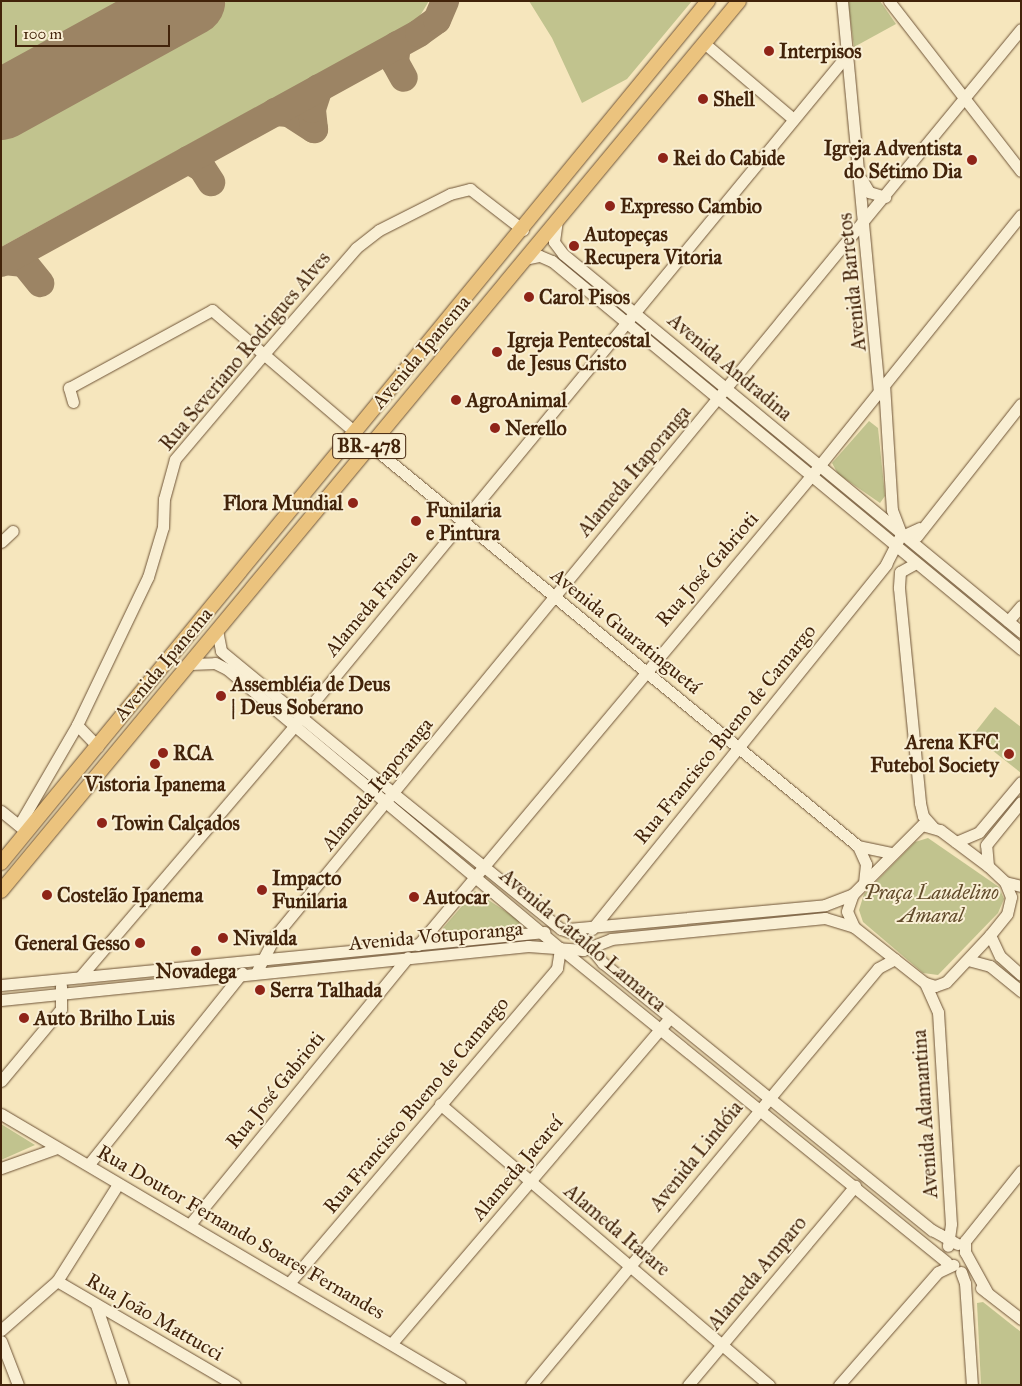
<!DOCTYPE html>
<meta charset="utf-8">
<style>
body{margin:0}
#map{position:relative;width:1022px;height:1386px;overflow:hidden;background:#f6e6bd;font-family:"IM FELL Great Primer",serif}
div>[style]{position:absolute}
.green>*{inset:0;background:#c1c38e}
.taxiway>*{height:28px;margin:-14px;padding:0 14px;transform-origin:14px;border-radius:14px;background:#9c8464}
.runway>*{height:70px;margin:-35px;padding:0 35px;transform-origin:35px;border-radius:35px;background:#9c8464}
.roads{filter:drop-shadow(0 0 1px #6f5437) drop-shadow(0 0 1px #6f5437)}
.minor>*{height:11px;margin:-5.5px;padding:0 5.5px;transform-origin:5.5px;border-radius:5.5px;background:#f9efd4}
.major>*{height:14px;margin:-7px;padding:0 7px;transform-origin:7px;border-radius:7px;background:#ebc37e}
.dots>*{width:14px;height:14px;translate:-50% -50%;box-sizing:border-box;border:2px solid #f9efd4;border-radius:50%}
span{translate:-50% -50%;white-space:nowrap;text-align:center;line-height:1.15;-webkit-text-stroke:4px #f9efd4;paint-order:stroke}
.shield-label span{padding:1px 4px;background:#f9efd4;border:1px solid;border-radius:4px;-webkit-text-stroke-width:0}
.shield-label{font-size:19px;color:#42230a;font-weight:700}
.poi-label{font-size:20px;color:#42230a;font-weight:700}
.left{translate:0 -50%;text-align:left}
.right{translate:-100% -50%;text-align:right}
.street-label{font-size:20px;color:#42230a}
.park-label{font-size:20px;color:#624b2b;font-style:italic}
.frame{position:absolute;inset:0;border:2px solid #42230a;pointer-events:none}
.scale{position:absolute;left:15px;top:25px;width:155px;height:22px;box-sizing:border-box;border:2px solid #42230a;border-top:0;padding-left:6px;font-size:15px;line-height:18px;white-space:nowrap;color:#42230a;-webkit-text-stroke:4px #f9efd4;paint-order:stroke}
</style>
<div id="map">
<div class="green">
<i style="clip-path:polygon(1px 1px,132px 1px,2px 72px)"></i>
<i style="clip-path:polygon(228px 1px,429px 1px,418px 19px,1px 247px,1px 126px)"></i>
<i style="clip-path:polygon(529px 1px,692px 1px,627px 79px,582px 103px,552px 38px)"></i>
<i style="clip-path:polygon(848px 1px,880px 1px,896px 24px,854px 47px)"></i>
<i style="clip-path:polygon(869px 421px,878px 428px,885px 496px,880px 503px,838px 474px,832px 463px)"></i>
<i style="clip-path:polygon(995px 707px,1021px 727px,1021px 773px,973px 735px)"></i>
<i style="clip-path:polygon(928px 838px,999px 887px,1004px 899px,998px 913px,938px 975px,923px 973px,863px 922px,859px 910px,864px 894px,915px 842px)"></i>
<i style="clip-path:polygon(475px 891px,520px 921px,516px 929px,444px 933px,443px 928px)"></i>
<i style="clip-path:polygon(1px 1124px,35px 1145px,1px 1160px)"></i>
<i style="clip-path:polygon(983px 1302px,1021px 1332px,1021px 1385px,981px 1385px,977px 1303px)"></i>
</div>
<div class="taxiway">
<i style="left:397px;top:45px;width:17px;rotate:97deg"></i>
<i style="left:395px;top:62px;width:18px;rotate:61deg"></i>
<i style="left:1px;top:104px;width:1px"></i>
<i style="left:275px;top:112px;width:14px;rotate:4deg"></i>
<i style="left:289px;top:113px;width:30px;rotate:33deg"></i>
<i style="left:314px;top:129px;width:20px;rotate:-96deg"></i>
<i style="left:312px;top:109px;width:22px;rotate:-72deg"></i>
<i style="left:188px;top:160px;width:16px;rotate:30deg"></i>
<i style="left:202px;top:168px;width:17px;rotate:57deg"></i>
<i style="left:4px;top:261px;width:20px;rotate:6deg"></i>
<i style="left:24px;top:263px;width:26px;rotate:51deg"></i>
<i style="left:1px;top:263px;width:477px;rotate:-28.8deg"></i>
<i style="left:419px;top:33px;width:22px;rotate:-36deg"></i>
<i style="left:437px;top:20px;width:21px;rotate:-67deg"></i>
</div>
<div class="runway">
<i style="left:1px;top:105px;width:216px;rotate:-28.8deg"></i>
</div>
<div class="roads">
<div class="minor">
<i style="left:842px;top:1px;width:390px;rotate:84.6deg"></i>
<i style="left:889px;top:1px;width:215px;rotate:52.2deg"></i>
<i style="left:704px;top:43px;width:116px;rotate:40.4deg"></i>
<i style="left:862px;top:180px;width:14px;rotate:60deg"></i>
<i style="left:869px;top:192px;width:17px;rotate:17deg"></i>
<i style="left:557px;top:220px;width:22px;rotate:98deg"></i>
<i style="left:554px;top:242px;width:15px;rotate:53deg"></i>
<i style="left:563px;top:254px;width:594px;rotate:39.53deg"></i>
<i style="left:524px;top:259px;width:16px;rotate:-11deg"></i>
<i style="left:540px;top:256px;width:13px;rotate:23deg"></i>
<i style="left:552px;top:261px;width:609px;rotate:39.6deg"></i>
<i style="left:884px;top:384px;width:126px;rotate:86.4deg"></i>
<i style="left:892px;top:510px;width:22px;rotate:69deg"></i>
<i style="left:73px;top:402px;width:15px;rotate:-106deg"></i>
<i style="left:69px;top:388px;width:163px;rotate:-28.6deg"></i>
<i style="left:212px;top:310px;width:189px;rotate:40.5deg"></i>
<i style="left:370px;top:445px;width:632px;rotate:39.41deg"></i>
<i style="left:858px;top:846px;width:34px;rotate:12deg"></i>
<i style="left:917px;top:536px;width:168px;rotate:-51.8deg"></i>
<i style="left:1px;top:542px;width:16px;rotate:-43deg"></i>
<i style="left:916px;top:563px;width:18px;rotate:151deg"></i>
<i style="left:900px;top:572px;width:16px;rotate:94deg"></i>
<i style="left:899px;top:588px;width:216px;rotate:84.4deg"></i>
<i style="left:920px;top:803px;width:13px;rotate:77deg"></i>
<i style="left:923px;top:816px;width:15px;rotate:48deg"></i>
<i style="left:1008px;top:621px;width:20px;rotate:-49deg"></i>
<i style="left:217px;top:630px;width:21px;rotate:79deg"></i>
<i style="left:221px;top:651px;width:223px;rotate:39.5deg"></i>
<i style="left:393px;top:793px;width:216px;rotate:39deg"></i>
<i style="left:561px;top:929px;width:21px;rotate:19deg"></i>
<i style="left:581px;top:936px;width:35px;rotate:51deg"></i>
<i style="left:603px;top:963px;width:424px;rotate:39.1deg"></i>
<i style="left:932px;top:1230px;width:29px;rotate:29deg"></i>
<i style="left:190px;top:664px;width:25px;rotate:-2deg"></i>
<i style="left:215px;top:663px;width:13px;rotate:27deg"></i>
<i style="left:227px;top:669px;width:434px;rotate:40deg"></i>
<i style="left:560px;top:948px;width:498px;rotate:39.1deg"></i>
<i style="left:77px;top:725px;width:30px;rotate:46deg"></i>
<i style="left:1px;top:811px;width:28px;rotate:39deg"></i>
<i style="left:19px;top:825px;width:116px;rotate:-59.9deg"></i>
<i style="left:77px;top:725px;width:164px;rotate:-64.4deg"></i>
<i style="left:148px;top:577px;width:52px;rotate:-73.3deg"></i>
<i style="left:163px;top:527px;width:28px;rotate:-88deg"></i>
<i style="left:164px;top:499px;width:41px;rotate:-74.6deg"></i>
<i style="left:175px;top:459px;width:138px;rotate:-49.7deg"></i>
<i style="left:264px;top:354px;width:140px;rotate:-49deg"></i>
<i style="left:356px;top:248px;width:29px;rotate:-38deg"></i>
<i style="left:379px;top:230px;width:80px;rotate:-26.9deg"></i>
<i style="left:450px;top:194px;width:21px;rotate:-14deg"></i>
<i style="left:470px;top:189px;width:67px;rotate:37.7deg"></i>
<i style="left:922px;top:825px;width:19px;rotate:16deg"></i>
<i style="left:940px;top:830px;width:60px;rotate:36.9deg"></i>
<i style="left:988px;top:866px;width:23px;rotate:43deg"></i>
<i style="left:1005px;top:882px;width:16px;rotate:68deg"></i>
<i style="left:1011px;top:897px;width:17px;rotate:103deg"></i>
<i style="left:1007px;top:914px;width:27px;rotate:129deg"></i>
<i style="left:990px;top:935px;width:64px;rotate:133.1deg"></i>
<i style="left:946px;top:982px;width:12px;rotate:160deg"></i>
<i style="left:935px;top:986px;width:10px;rotate:-163deg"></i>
<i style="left:925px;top:983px;width:90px;rotate:-141.7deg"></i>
<i style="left:854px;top:927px;width:17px;rotate:-114deg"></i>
<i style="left:847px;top:911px;width:18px;rotate:-71deg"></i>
<i style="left:853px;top:894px;width:98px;rotate:-45deg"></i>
<i style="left:956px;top:842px;width:25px;rotate:-23deg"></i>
<i style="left:979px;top:832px;width:65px;rotate:-50deg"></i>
<i style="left:858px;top:846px;width:20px;rotate:66deg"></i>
<i style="left:866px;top:864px;width:18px;rotate:96deg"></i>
<i style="left:988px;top:866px;width:21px;rotate:-95deg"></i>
<i style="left:986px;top:845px;width:55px;rotate:-50.9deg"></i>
<i style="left:1005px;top:882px;width:16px;rotate:14deg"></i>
<i style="left:568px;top:929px;width:258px;rotate:-5.3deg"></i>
<i style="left:825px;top:905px;width:30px;rotate:-21deg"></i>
<i style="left:592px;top:929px;width:469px;rotate:-51.1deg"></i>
<i style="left:886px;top:564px;width:30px;rotate:-63deg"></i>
<i style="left:900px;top:537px;width:21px;rotate:-25deg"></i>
<i style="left:990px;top:935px;width:23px;rotate:65deg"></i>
<i style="left:1000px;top:956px;width:28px;rotate:42deg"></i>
<i style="left:418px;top:945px;width:612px;rotate:-50.04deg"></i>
<i style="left:811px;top:476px;width:335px;rotate:-51.2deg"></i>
<i style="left:968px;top:960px;width:23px;rotate:15deg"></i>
<i style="left:990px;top:966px;width:40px;rotate:39deg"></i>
<i style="left:256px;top:973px;width:42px;rotate:-62.8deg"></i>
<i style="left:275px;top:936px;width:1174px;rotate:-50.56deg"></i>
<i style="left:80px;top:977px;width:330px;rotate:-49.5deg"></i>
<i style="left:294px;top:726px;width:870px;rotate:-50.51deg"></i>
<i style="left:925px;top:983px;width:32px;rotate:66deg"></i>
<i style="left:938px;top:1012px;width:212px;rotate:86.5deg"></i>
<i style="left:951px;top:1224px;width:22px;rotate:98deg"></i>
<i style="left:1px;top:985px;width:546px;rotate:-5.57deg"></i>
<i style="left:1px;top:1000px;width:530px;rotate:-5.85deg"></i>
<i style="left:528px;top:946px;width:55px;rotate:4.2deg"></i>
<i style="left:583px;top:950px;width:30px;rotate:-21deg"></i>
<i style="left:611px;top:939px;width:215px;rotate:-5.6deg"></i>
<i style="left:825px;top:918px;width:30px;rotate:17deg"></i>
<i style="left:1px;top:1081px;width:94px;rotate:-50.2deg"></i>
<i style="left:61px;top:1009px;width:23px;rotate:-90deg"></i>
<i style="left:440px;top:1104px;width:433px;rotate:40.5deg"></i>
<i style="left:1px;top:1114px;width:533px;rotate:30.56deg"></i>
<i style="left:89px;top:1164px;width:245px;rotate:-51.3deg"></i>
<i style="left:1px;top:1168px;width:59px;rotate:-19.7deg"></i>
<i style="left:191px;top:1223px;width:343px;rotate:-50.8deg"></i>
<i style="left:961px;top:1272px;width:12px;rotate:70deg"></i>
<i style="left:965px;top:1283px;width:102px;rotate:86.1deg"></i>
<i style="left:57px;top:1281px;width:206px;rotate:30.3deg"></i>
<i style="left:290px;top:1282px;width:412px;rotate:-49.6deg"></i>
<i style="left:557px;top:968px;width:20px;rotate:-81deg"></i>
<i style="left:981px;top:1288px;width:51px;rotate:37.8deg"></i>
<i style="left:987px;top:1292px;width:46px;rotate:-118.8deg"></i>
<i style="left:965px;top:1252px;width:11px;rotate:-90deg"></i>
<i style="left:965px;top:1241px;width:90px;rotate:-51.3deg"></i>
<i style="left:96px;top:1305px;width:84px;rotate:71.4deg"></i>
<i style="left:1px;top:1330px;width:74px;rotate:-41.2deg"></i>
<i style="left:57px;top:1281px;width:115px;rotate:-57.8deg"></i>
<i style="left:1px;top:1341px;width:47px;rotate:68.9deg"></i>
<i style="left:392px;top:1343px;width:422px;rotate:-49.5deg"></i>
<i style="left:531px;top:1385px;width:542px;rotate:-50.23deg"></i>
<i style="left:878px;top:968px;width:19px;rotate:-28deg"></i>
<i style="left:688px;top:1385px;width:260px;rotate:-50deg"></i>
<i style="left:839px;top:1385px;width:150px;rotate:-48.8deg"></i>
<i style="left:938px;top:1272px;width:17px;rotate:-25deg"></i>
</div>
<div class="major">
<i style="left:1px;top:863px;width:1115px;rotate:-50.64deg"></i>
<i style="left:1px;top:891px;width:1156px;rotate:-50.33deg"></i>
</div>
</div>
<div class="dots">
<i style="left:769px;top:51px;background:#8f2418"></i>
<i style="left:703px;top:99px;background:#8f2418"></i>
<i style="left:663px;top:158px;background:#8f2418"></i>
<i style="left:972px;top:160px;background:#8f2418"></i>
<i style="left:610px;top:206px;background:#8f2418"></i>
<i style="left:574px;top:246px;background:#8f2418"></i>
<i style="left:529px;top:297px;background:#8f2418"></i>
<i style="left:497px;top:352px;background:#8f2418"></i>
<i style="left:456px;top:400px;background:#8f2418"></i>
<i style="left:495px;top:428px;background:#8f2418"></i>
<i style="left:353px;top:503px;background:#8f2418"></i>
<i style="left:416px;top:521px;background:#8f2418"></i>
<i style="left:221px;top:696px;background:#8f2418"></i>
<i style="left:163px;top:753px;background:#8f2418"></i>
<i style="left:1009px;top:754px;background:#8f2418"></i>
<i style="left:155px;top:764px;background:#8f2418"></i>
<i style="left:102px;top:823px;background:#8f2418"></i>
<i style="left:262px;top:890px;background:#8f2418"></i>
<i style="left:47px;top:895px;background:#8f2418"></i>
<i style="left:414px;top:897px;background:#8f2418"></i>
<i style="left:223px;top:938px;background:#8f2418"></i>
<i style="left:140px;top:943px;background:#8f2418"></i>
<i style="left:196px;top:951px;background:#8f2418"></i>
<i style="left:260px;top:990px;background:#8f2418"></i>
<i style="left:24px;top:1018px;background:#8f2418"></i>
</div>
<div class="shield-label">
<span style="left:369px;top:446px">BR-478</span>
</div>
<div class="poi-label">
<span class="left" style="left:779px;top:51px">Interpisos</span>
<span class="left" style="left:713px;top:99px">Shell</span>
<span class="right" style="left:962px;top:160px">Igreja Adventista<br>do Sétimo Dia</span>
<span class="left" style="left:673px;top:158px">Rei do Cabide</span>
<span class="left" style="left:620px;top:206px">Expresso Cambio</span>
<span class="left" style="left:584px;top:246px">Autopeças<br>Recupera Vitoria</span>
<span class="left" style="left:539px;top:297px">Carol Pisos</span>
<span class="left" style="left:507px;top:352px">Igreja Pentecostal<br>de Jesus Cristo</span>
<span class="left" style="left:466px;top:400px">AgroAnimal</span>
<span class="left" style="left:505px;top:428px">Nerello</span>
<span class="right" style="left:343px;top:503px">Flora Mundial</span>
<span class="left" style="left:426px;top:522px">Funilaria<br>e Pintura</span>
<span class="left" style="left:231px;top:696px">Assembléia de Deus<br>| Deus Soberano</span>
<span class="right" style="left:999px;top:754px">Arena KFC<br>Futebol Society</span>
<span class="left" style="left:173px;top:753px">RCA</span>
<span style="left:155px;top:784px">Vistoria Ipanema</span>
<span class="left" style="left:112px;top:823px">Towin Calçados</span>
<span class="left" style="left:272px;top:890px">Impacto<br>Funilaria</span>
<span class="left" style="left:57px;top:895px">Costelão Ipanema</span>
<span class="left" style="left:424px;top:897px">Autocar</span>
<span class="left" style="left:233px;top:938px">Nivalda</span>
<span class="right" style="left:130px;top:943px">General Gesso</span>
<span style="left:196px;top:971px">Novadega</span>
<span class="left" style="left:270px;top:990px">Serra Talhada</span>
<span class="left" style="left:34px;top:1018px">Auto Brilho Luis</span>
</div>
<div class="street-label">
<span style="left:852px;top:282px;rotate:-96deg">Avenida Barretos</span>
<span style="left:245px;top:351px;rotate:-50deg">Rua Severiano Rodrigues Alves</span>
<span style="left:421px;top:352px;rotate:-50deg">Avenida Ipanema</span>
<span style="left:730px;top:367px;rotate:40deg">Avenida Andradina</span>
<span style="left:634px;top:471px;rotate:-50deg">Alameda Itaporanga</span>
<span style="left:707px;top:569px;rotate:-49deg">Rua José Gabrioti</span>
<span style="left:371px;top:603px;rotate:-50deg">Alameda Franca</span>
<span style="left:626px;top:631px;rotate:39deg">Avenida Guaratinguetá</span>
<span style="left:163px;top:664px;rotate:-50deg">Avenida Ipanema</span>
<span style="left:725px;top:734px;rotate:-51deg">Rua Francisco Bueno de Camargo</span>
<span style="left:377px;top:784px;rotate:-51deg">Alameda Itaporanga</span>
<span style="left:436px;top:936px;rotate:-5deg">Avenida Votuporanga</span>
<span style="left:583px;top:940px;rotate:40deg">Avenida Cataldo Lamarca</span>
<span style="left:275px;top:1090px;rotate:-51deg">Rua José Gabrioti</span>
<span style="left:416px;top:1105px;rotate:-50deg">Rua Francisco Bueno de Camargo</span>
<span style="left:925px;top:1114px;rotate:-94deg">Avenida Adamantina</span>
<span style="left:696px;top:1156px;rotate:-51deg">Avenida Lindóia</span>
<span style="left:517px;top:1168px;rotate:-50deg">Alameda Jacareí</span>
<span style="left:617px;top:1230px;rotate:40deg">Alameda Itarare</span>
<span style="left:241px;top:1232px;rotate:30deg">Rua Doutor Fernando Soares Fernandes</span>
<span style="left:757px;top:1273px;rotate:-50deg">Alameda Amparo</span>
<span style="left:155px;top:1317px;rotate:30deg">Rua João Mattucci</span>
</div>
<div class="park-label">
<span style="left:931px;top:904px">Praça Laudelino<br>Amaral</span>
</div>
<div class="frame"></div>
<div class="scale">100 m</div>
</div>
